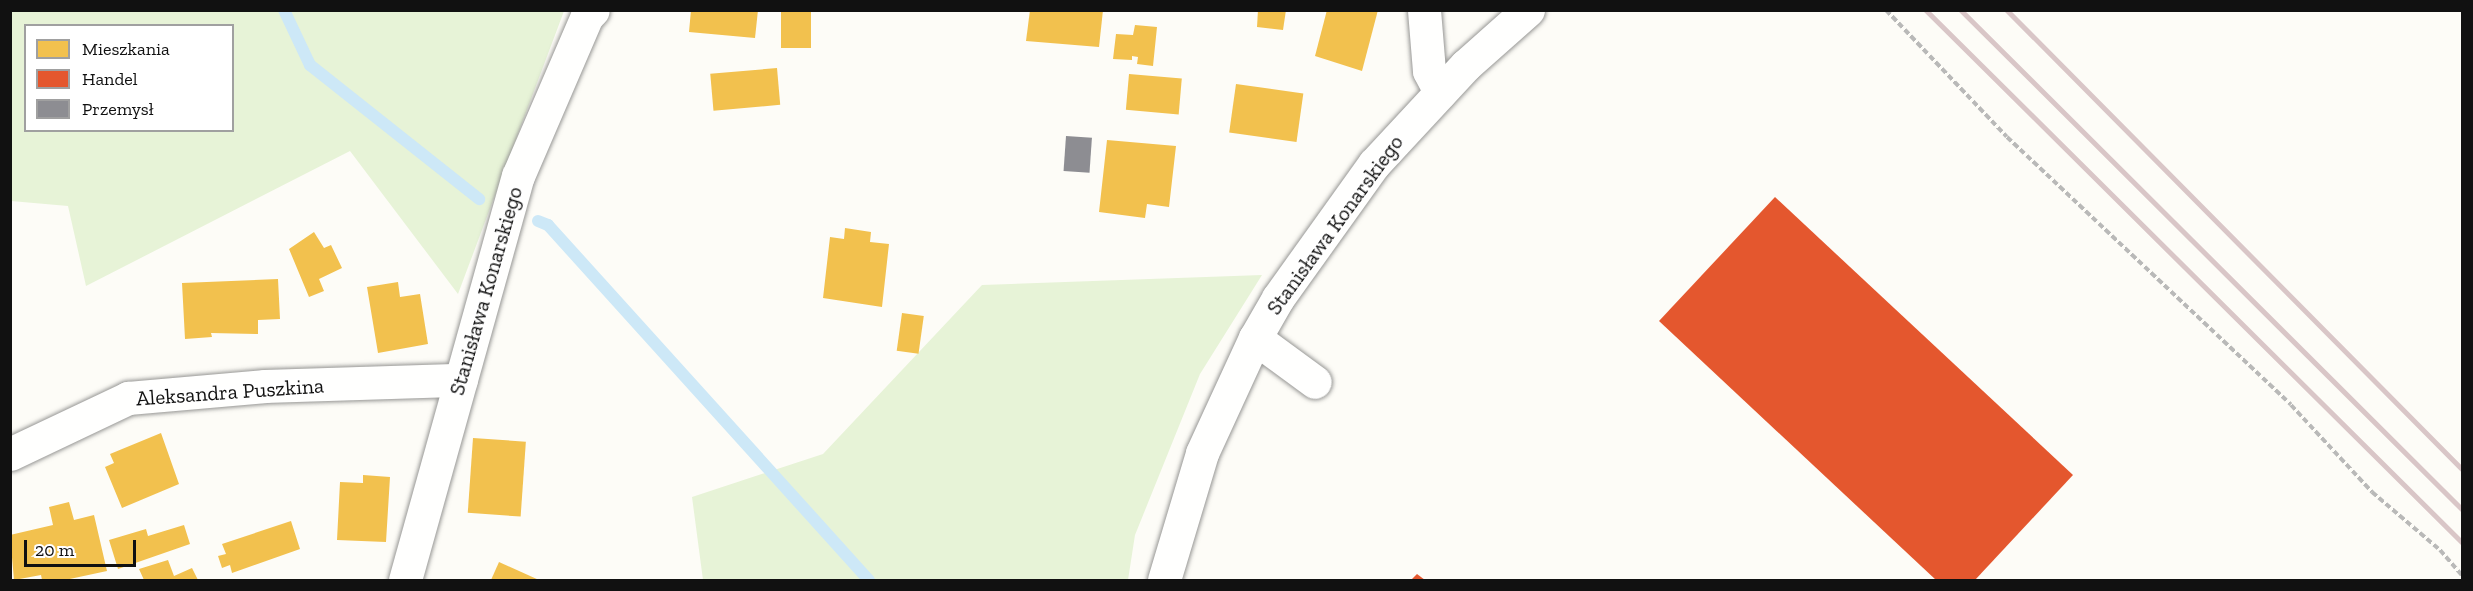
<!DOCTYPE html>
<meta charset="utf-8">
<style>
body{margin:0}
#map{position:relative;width:2473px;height:591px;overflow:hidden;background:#fdfcf7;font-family:"Zilla Slab",serif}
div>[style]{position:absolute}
.green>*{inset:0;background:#e7f3d7}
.homes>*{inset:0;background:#f2c14e;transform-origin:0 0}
.shops>*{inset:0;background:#e4572e}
.industry>*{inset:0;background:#8d8d92;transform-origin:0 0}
.stream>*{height:12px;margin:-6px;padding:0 6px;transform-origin:6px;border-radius:6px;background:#cde8f7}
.path>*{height:4px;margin-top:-2px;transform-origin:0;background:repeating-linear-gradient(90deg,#b9b9b8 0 6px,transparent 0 9px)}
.roads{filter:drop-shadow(0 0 2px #979795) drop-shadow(0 0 2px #979795)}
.minor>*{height:33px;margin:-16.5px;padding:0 16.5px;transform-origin:16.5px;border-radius:16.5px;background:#fffffe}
.rail>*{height:4.5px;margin:-2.25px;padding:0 2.25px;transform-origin:2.25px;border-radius:2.25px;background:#d9c6c7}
span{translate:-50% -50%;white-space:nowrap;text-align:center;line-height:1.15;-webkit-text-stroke:6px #fff;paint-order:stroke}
.street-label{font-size:21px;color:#111}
.frame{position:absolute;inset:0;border:12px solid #111;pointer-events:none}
.legend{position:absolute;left:24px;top:24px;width:210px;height:108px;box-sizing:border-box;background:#fff;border:2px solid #a0a0a0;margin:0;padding:8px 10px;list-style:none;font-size:18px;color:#111}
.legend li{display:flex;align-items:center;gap:12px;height:30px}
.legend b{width:30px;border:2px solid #a0a0a0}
.scale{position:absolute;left:24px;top:540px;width:112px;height:27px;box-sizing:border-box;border:3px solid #111;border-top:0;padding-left:8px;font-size:18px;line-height:21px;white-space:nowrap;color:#111;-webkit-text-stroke:4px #fff;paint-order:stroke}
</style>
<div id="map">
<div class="green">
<i style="clip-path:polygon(evenodd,10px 11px,564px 11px,458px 294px,350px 151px,86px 286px,68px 206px,11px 201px,10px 11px,26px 26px,232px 26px,232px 130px,26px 130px,26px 26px)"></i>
<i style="clip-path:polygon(1262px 275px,1200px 374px,1135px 535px,1128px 580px,703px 580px,692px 497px,823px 454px,982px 285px)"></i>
</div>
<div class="homes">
<i style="clip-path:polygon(691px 10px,758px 10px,755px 38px,689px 32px)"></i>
<i style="left:781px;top:10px;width:30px;height:38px"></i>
<i style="clip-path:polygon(1030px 10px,1103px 10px,1099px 47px,1026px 41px)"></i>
<i style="clip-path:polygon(1258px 10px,1286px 10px,1283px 30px,1257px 27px)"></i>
<i style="clip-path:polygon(1327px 10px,1378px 10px,1362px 71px,1315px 56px)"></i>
<i style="clip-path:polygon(1135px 25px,1157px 27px,1153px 66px,1137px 64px,1138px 57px,1132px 56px,1132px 60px,1113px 59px,1116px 34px,1133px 35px)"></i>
<i style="left:777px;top:68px;width:37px;height:67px;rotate:85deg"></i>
<i style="left:1129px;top:74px;width:53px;height:36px;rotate:5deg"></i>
<i style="left:1236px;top:84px;width:68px;height:49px;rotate:8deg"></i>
<i style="clip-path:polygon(1107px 140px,1176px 146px,1169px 207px,1147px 204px,1145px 218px,1099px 212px)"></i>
<i style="clip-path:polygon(845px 228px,871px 232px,870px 242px,889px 244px,882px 307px,823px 298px,830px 237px,844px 239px)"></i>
<i style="clip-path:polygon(314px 232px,324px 248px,331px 245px,342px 268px,319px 279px,324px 291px,309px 297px,289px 249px)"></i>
<i style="clip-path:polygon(278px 279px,280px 319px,258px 320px,258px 334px,211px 333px,212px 337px,185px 339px,182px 283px)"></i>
<i style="clip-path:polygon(398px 282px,400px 297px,420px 294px,428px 344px,378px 353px,367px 287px)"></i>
<i style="left:902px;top:313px;width:22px;height:38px;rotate:8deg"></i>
<i style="clip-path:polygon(161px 433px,179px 484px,122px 508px,105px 467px,114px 463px,110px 454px)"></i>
<i style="left:473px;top:438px;width:53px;height:75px;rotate:4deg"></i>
<i style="clip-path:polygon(363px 475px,390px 477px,386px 542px,337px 540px,340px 482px,363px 483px)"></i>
<i style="clip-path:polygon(69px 502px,74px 520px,94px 515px,107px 571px,65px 580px,42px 580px,41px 575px,14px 580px,10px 535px,53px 525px,49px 507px)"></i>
<i style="clip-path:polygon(291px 521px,300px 549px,232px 573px,230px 565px,222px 568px,218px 556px,226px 554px,222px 544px)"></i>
<i style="clip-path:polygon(184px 525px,190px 544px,118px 569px,109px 540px,146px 529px,148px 536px)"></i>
<i style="clip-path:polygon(168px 560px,174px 576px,192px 568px,198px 580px,144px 580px,139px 569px)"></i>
<i style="clip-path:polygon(499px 562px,539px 580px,491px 580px)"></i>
</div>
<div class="shops">
<i style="clip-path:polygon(1775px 197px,2073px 475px,1975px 580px,1936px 580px,1659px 321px)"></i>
<i style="clip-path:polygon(1417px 574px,1425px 580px,1411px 580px)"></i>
</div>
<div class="industry">
<i style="left:1066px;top:136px;width:26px;height:35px;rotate:4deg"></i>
</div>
<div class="stream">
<i style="left:284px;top:10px;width:61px;rotate:64.7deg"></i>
<i style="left:310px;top:65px;width:216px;rotate:38.4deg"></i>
<i style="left:538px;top:221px;width:11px;rotate:22deg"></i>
<i style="left:548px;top:225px;width:479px;rotate:47.9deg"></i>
</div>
<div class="path">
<i style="left:1886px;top:10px;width:175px;rotate:46.4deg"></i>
<i style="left:2007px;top:137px;width:390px;rotate:43.3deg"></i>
<i style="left:2291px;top:405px;width:119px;rotate:47deg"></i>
<i style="left:2372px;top:492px;width:89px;rotate:40.5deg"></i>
<i style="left:2440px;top:550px;width:33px;rotate:49deg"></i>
</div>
<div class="roads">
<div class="minor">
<i style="left:1424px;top:10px;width:61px;rotate:85.3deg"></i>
<i style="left:1429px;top:71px;width:24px;rotate:62deg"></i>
<i style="left:1255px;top:338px;width:74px;rotate:36.3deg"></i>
<i style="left:10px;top:454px;width:131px;rotate:-25.4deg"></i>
<i style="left:128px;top:398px;width:138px;rotate:-5deg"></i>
<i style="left:265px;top:386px;width:196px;rotate:-1.8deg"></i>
<i style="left:405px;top:580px;width:420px;rotate:-74.4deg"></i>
<i style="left:518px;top:176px;width:174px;rotate:-66.7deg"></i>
<i style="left:587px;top:16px;width:8px;rotate:-45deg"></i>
<i style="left:1164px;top:580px;width:133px;rotate:-73.3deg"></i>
<i style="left:1202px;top:453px;width:127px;rotate:-65.3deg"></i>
<i style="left:1255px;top:338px;width:46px;rotate:-60.1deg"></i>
<i style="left:1278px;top:298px;width:165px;rotate:-54.4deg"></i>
<i style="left:1374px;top:164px;width:135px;rotate:-47.1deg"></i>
<i style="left:1466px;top:65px;width:83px;rotate:-41.6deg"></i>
</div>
</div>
<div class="rail">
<i style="left:1926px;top:10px;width:755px;rotate:44.79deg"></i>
<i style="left:1961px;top:10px;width:707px;rotate:44.89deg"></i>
<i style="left:2007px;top:10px;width:646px;rotate:45.25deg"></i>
</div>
<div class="street-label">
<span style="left:1335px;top:225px;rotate:-54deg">Stanisława Konarskiego</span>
<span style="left:486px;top:291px;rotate:-74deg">Stanisława Konarskiego</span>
<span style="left:230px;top:392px;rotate:-4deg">Aleksandra Puszkina</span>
</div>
<div class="frame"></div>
<ul class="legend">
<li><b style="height:16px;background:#f2c14e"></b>Mieszkania</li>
<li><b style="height:16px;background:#e4572e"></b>Handel</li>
<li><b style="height:16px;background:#8d8d92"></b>Przemysł</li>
</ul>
<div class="scale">20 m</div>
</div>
